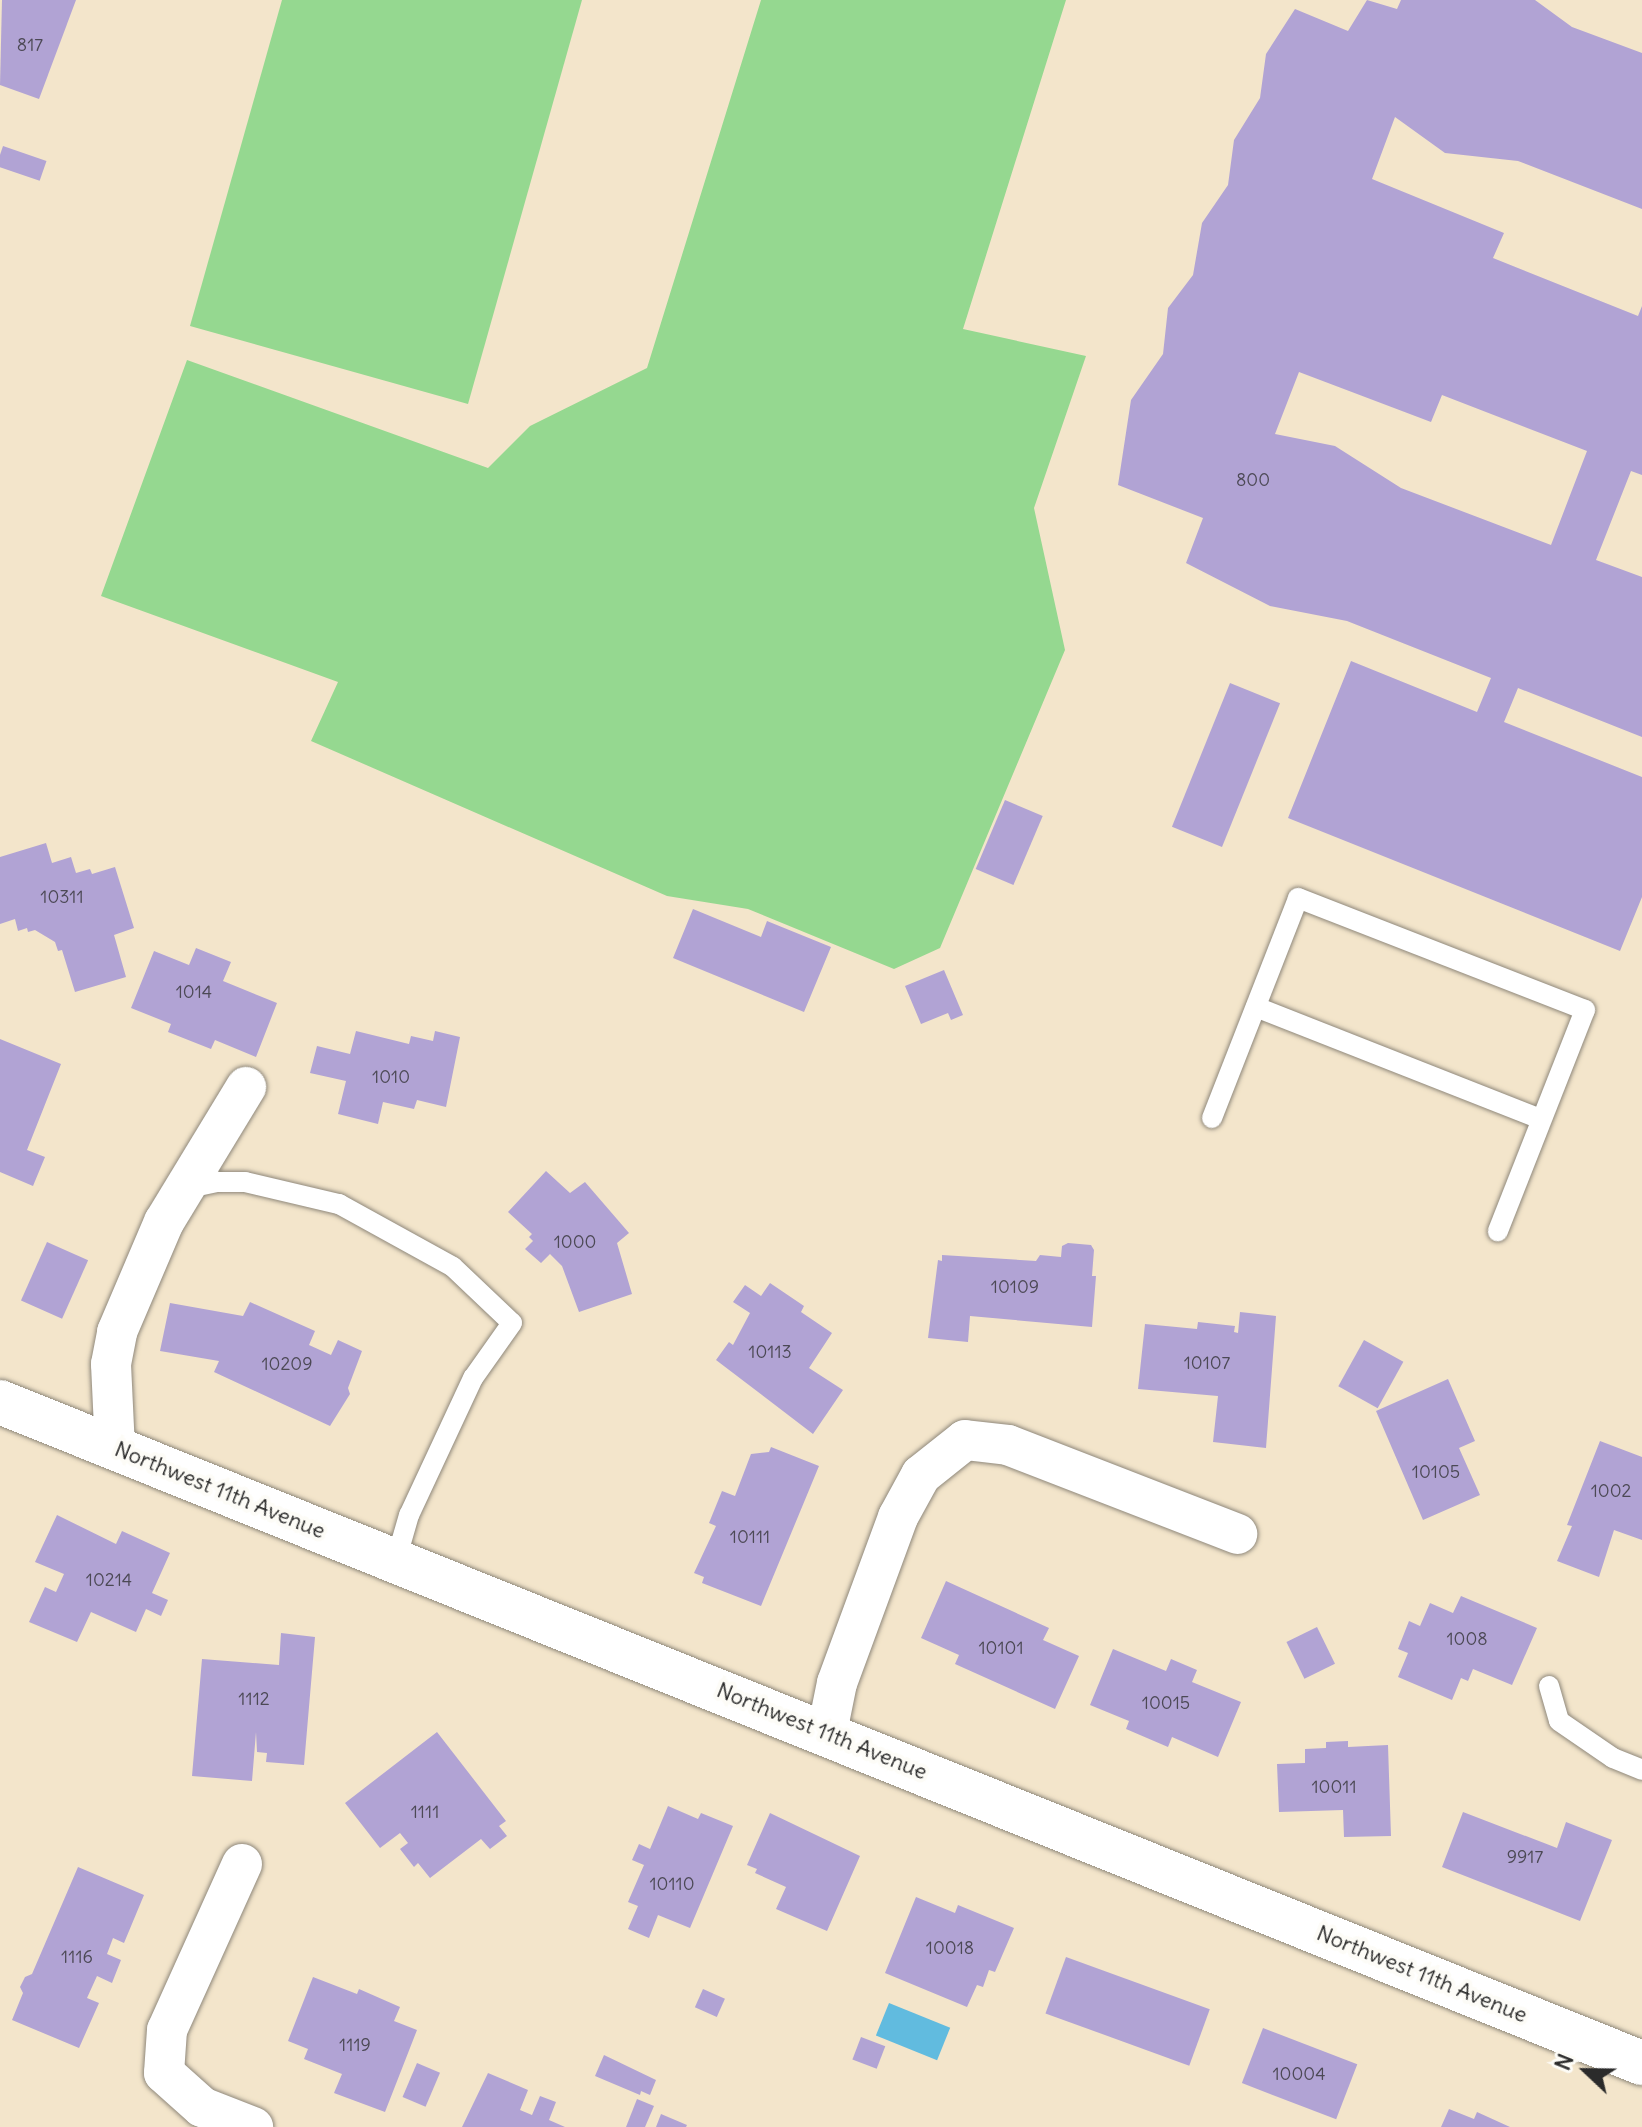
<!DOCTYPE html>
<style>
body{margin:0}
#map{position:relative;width:1642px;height:2127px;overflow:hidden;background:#f3e5cb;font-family:Delius,sans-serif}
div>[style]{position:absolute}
.green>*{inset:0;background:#95d890}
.water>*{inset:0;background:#61bbdf;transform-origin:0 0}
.building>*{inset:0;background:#b1a3d4;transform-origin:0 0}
.roads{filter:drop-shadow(0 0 2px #8f887b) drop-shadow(0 0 2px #8f887b)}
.lane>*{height:20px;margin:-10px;padding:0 10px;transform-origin:10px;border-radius:10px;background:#fff}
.street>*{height:40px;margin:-20px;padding:0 20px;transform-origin:20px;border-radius:20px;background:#fff}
.secondary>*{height:44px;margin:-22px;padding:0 22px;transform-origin:22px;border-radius:22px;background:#fff}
span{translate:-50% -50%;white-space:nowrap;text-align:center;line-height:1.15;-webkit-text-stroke:8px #fdfcf7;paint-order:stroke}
.number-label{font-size:18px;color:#4c4955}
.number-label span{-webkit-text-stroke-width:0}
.street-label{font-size:22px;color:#2b2b2b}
.north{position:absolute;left:1546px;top:2031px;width:80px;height:80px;-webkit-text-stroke:6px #fdfcf7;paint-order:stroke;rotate:292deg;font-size:22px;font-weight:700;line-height:32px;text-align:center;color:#2b2b2b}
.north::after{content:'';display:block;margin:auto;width:28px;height:36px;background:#2b2b2b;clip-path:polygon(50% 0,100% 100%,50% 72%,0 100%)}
</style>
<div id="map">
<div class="green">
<i style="clip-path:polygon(282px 0,582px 0,468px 404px,190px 326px)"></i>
<i style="clip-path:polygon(761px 0,1066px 0,963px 329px,1086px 356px,1034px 508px,1065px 650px,940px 948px,894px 969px,748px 909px,667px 896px,311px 741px,338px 682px,101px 596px,187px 360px,488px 468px,530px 426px,647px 368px)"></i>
</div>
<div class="water">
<i style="left:889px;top:2003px;width:66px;height:35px;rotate:22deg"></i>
</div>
<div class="building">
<i style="clip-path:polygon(2px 0,76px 0,39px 99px,0 85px)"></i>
<i style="clip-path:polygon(evenodd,1367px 0,1397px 9px,1401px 0,1535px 0,1572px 27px,1642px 53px,1642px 209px,1518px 161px,1445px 153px,1395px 117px,1372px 179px,1504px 233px,1493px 258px,1638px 316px,1642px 306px,1642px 475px,1631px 471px,1596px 560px,1642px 577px,1642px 737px,1518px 688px,1504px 722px,1642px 777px,1642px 897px,1620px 951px,1288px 818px,1351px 661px,1477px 712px,1491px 678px,1347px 621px,1270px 606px,1186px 563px,1203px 518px,1118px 485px,1131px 400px,1163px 354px,1168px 308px,1193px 275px,1202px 223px,1228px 185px,1234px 140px,1260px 98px,1266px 54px,1295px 9px,1348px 31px,1367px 0,1299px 372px,1431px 422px,1442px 395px,1587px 451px,1551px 545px,1401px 488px,1335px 446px,1275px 434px,1299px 372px)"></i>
<i style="left:3px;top:146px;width:46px;height:21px;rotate:19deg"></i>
<i style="left:1230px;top:683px;width:54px;height:155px;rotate:22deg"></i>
<i style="left:1005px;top:800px;width:41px;height:75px;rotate:23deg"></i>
<i style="clip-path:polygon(46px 843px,52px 863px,71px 857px,76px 873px,90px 869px,92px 874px,115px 867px,134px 928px,114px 935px,126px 977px,75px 992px,62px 950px,58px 951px,55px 942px,35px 930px,28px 932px,27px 928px,18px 931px,15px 919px,0 924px,0 857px)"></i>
<i style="clip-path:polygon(693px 909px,761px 937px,767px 921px,831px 947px,804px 1012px,673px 958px)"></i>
<i style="clip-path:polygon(196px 948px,231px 962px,223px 981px,277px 1003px,256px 1057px,215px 1040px,211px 1049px,168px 1032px,171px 1024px,131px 1008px,154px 951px,189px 965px)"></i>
<i style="clip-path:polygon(944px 970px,963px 1015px,951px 1020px,948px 1013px,921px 1024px,905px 986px)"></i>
<i style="clip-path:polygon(356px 1031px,409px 1044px,411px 1036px,433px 1041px,435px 1031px,460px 1037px,446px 1107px,417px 1100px,414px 1109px,383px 1102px,378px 1124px,338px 1114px,346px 1081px,310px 1073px,317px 1046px,350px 1054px)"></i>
<i style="clip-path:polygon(0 1039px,61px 1064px,27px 1150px,45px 1157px,33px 1186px,0 1172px)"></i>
<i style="clip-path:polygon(546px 1171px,570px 1193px,585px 1182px,629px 1233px,617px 1243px,632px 1294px,579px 1312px,562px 1266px,550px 1254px,541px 1263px,525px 1249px,533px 1241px,529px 1237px,532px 1234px,508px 1212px)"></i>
<i style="left:47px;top:1242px;width:45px;height:64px;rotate:24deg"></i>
<i style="clip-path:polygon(1068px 1243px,1091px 1245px,1094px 1250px,1092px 1276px,1096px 1276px,1092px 1327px,970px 1316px,968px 1342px,928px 1338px,938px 1260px,942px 1261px,942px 1255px,1036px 1261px,1040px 1255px,1061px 1257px,1062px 1246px)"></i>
<i style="clip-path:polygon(770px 1283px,804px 1306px,801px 1312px,832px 1333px,809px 1368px,843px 1390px,813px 1434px,716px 1360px,729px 1342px,733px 1345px,750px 1313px,733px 1302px,745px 1285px,761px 1296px)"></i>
<i style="clip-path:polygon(250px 1302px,315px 1331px,309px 1345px,331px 1355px,338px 1340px,362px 1351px,348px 1388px,350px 1394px,330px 1426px,214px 1372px,219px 1361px,160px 1351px,170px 1303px,243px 1316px)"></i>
<i style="clip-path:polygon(1240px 1312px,1276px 1316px,1266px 1448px,1213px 1442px,1218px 1396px,1138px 1389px,1145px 1324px,1197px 1329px,1198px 1322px,1235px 1326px,1234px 1332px,1238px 1333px)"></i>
<i style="left:1364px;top:1340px;width:45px;height:53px;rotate:29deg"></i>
<i style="clip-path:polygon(1448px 1379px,1475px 1441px,1459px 1448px,1480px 1495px,1423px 1520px,1376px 1411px)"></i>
<i style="clip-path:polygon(1600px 1441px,1642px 1457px,1642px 1540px,1614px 1530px,1599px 1577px,1557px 1561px,1572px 1526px,1567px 1525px)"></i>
<i style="clip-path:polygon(771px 1447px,819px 1466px,761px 1606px,702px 1583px,704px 1577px,694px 1573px,716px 1526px,709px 1523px,722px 1491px,735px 1496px,751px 1454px,769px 1452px)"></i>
<i style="clip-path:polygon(57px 1515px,116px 1544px,122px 1531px,170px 1553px,152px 1593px,168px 1600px,161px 1616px,146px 1609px,136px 1632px,91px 1612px,77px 1642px,29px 1622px,45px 1587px,56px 1592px,64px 1574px,35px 1562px)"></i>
<i style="clip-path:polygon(946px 1581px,1049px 1628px,1043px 1640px,1079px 1656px,1055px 1709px,955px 1664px,959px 1655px,921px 1638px)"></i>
<i style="clip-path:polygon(1461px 1596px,1537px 1628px,1512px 1685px,1473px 1669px,1468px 1681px,1461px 1678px,1452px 1700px,1398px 1677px,1408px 1653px,1398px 1649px,1409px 1621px,1420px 1626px,1430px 1603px,1453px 1613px)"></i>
<i style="left:1317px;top:1627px;width:41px;height:34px;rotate:64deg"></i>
<i style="clip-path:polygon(281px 1633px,315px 1637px,304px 1765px,266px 1762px,267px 1753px,257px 1752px,256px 1732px,252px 1781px,192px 1776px,202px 1659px,279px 1665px)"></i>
<i style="clip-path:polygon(1113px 1649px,1166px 1671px,1171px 1659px,1197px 1670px,1192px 1682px,1241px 1702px,1218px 1757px,1172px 1737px,1168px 1747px,1126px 1729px,1129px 1721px,1090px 1705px)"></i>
<i style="clip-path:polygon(437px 1732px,506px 1821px,499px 1826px,507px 1836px,490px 1849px,481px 1839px,430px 1878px,418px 1863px,414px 1867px,400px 1849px,408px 1843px,400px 1833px,380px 1848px,345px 1803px)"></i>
<i style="clip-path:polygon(1348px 1741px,1348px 1747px,1388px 1745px,1391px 1836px,1344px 1837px,1343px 1810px,1279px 1812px,1277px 1764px,1305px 1763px,1305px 1749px,1326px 1748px,1326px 1742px)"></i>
<i style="clip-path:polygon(668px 1806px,698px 1819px,701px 1813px,733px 1826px,690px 1928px,658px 1915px,649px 1938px,628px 1929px,638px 1906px,628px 1902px,644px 1865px,632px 1860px,639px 1844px,650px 1849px)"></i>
<i style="clip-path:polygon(1463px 1812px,1557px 1848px,1566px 1822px,1612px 1840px,1580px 1921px,1442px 1867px)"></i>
<i style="clip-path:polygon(770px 1813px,860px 1856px,827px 1931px,776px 1909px,786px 1887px,755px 1873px,757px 1869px,747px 1865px)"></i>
<i style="clip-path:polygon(78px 1867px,144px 1895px,124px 1943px,113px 1938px,107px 1954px,121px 1960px,112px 1983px,97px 1976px,87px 1998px,99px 2003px,79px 2048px,12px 2020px,23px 1993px,20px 1987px,25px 1977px,32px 1974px)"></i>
<i style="clip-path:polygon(916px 1897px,955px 1913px,958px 1905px,1014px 1928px,995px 1972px,989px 1970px,983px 1987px,977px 1985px,967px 2007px,885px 1973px)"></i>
<i style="left:1066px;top:1957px;width:153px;height:60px;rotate:20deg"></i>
<i style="clip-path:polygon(313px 1977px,357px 1994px,359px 1989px,400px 2007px,394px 2021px,417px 2030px,385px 2112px,334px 2093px,342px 2074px,304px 2059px,308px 2049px,288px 2041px)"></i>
<i style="left:703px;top:1989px;width:24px;height:20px;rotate:24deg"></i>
<i style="left:1263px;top:2028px;width:101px;height:59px;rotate:21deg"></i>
<i style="left:861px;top:2037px;width:26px;height:24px;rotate:21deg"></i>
<i style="clip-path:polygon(604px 2055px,656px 2080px,650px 2095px,641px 2091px,640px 2095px,595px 2076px)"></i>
<i style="left:417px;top:2063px;width:25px;height:37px;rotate:23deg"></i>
<i style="clip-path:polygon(488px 2073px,528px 2090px,520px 2110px,532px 2115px,540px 2096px,556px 2102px,549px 2120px,565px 2127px,462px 2127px)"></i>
<i style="clip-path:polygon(637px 2099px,654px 2106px,645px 2127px,626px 2127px)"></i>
<i style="clip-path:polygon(1449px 2109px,1474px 2119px,1477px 2112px,1510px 2127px,1441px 2127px)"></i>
<i style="clip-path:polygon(661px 2114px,687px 2125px,686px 2127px,656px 2127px)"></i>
</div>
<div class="roads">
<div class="lane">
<i style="left:1256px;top:1007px;width:306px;rotate:21.5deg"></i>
<i style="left:1212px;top:1118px;width:236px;rotate:-68.6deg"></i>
<i style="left:1298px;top:898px;width:308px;rotate:21.3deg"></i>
<i style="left:1585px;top:1010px;width:238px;rotate:111.5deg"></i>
<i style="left:184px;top:1189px;width:35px;rotate:-12deg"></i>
<i style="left:218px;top:1182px;width:27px"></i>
<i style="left:245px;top:1182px;width:97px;rotate:13.2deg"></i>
<i style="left:339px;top:1204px;width:130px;rotate:28.9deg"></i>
<i style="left:453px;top:1267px;width:81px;rotate:43.5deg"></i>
<i style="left:512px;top:1323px;width:67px;rotate:125.3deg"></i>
<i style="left:473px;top:1378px;width:151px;rotate:115deg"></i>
<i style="left:409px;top:1515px;width:47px;rotate:106.1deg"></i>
<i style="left:1549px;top:1686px;width:36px;rotate:74deg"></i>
<i style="left:1559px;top:1721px;width:65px;rotate:34.4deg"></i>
<i style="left:1613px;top:1758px;width:31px;rotate:22deg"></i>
</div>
<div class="street">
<i style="left:115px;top:1449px;width:85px;rotate:-92.7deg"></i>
<i style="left:111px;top:1364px;width:33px;rotate:-79deg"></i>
<i style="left:117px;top:1332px;width:120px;rotate:-66.9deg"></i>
<i style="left:164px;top:1222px;width:158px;rotate:-58.7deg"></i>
<i style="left:827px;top:1732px;width:50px;rotate:-78.5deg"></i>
<i style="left:837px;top:1683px;width:177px;rotate:-69.8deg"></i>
<i style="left:898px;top:1517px;width:48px;rotate:-61.3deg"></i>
<i style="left:921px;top:1475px;width:56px;rotate:-38.5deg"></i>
<i style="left:965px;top:1440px;width:43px;rotate:6.6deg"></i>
<i style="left:1008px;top:1445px;width:246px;rotate:21.2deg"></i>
<i style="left:242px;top:1864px;width:182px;rotate:114.3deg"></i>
<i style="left:167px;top:2030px;width:43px;rotate:94deg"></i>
<i style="left:164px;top:2073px;width:51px;rotate:41.8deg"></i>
<i style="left:202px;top:2107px;width:55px;rotate:21.4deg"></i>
</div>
<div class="secondary">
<i style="left:0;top:1402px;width:1770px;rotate:21.93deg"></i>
</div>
</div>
<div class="number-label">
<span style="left:30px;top:45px">817</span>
<span style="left:1253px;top:480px">800</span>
<span style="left:62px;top:897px">10311</span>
<span style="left:194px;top:992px">1014</span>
<span style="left:391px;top:1077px">1010</span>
<span style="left:575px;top:1242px">1000</span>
<span style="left:1015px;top:1287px">10109</span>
<span style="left:770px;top:1352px">10113</span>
<span style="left:1207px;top:1363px">10107</span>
<span style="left:287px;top:1364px">10209</span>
<span style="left:1436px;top:1472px">10105</span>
<span style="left:1611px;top:1491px">1002</span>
<span style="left:750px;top:1537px">10111</span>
<span style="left:109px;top:1580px">10214</span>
<span style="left:1467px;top:1639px">1008</span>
<span style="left:1001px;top:1648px">10101</span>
<span style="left:254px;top:1699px">1112</span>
<span style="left:1166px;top:1703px">10015</span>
<span style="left:1334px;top:1787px">10011</span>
<span style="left:425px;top:1812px">1111</span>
<span style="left:1525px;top:1857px">9917</span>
<span style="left:672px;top:1884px">10110</span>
<span style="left:950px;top:1948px">10018</span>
<span style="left:77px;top:1957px">1116</span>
<span style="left:355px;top:2045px">1119</span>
<span style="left:1299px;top:2074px">10004</span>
</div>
<div class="street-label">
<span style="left:220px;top:1490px;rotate:22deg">Northwest 11th Avenue</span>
<span style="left:822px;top:1731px;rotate:22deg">Northwest 11th Avenue</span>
<span style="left:1422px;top:1974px;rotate:22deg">Northwest 11th Avenue</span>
</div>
<div class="north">N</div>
</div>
